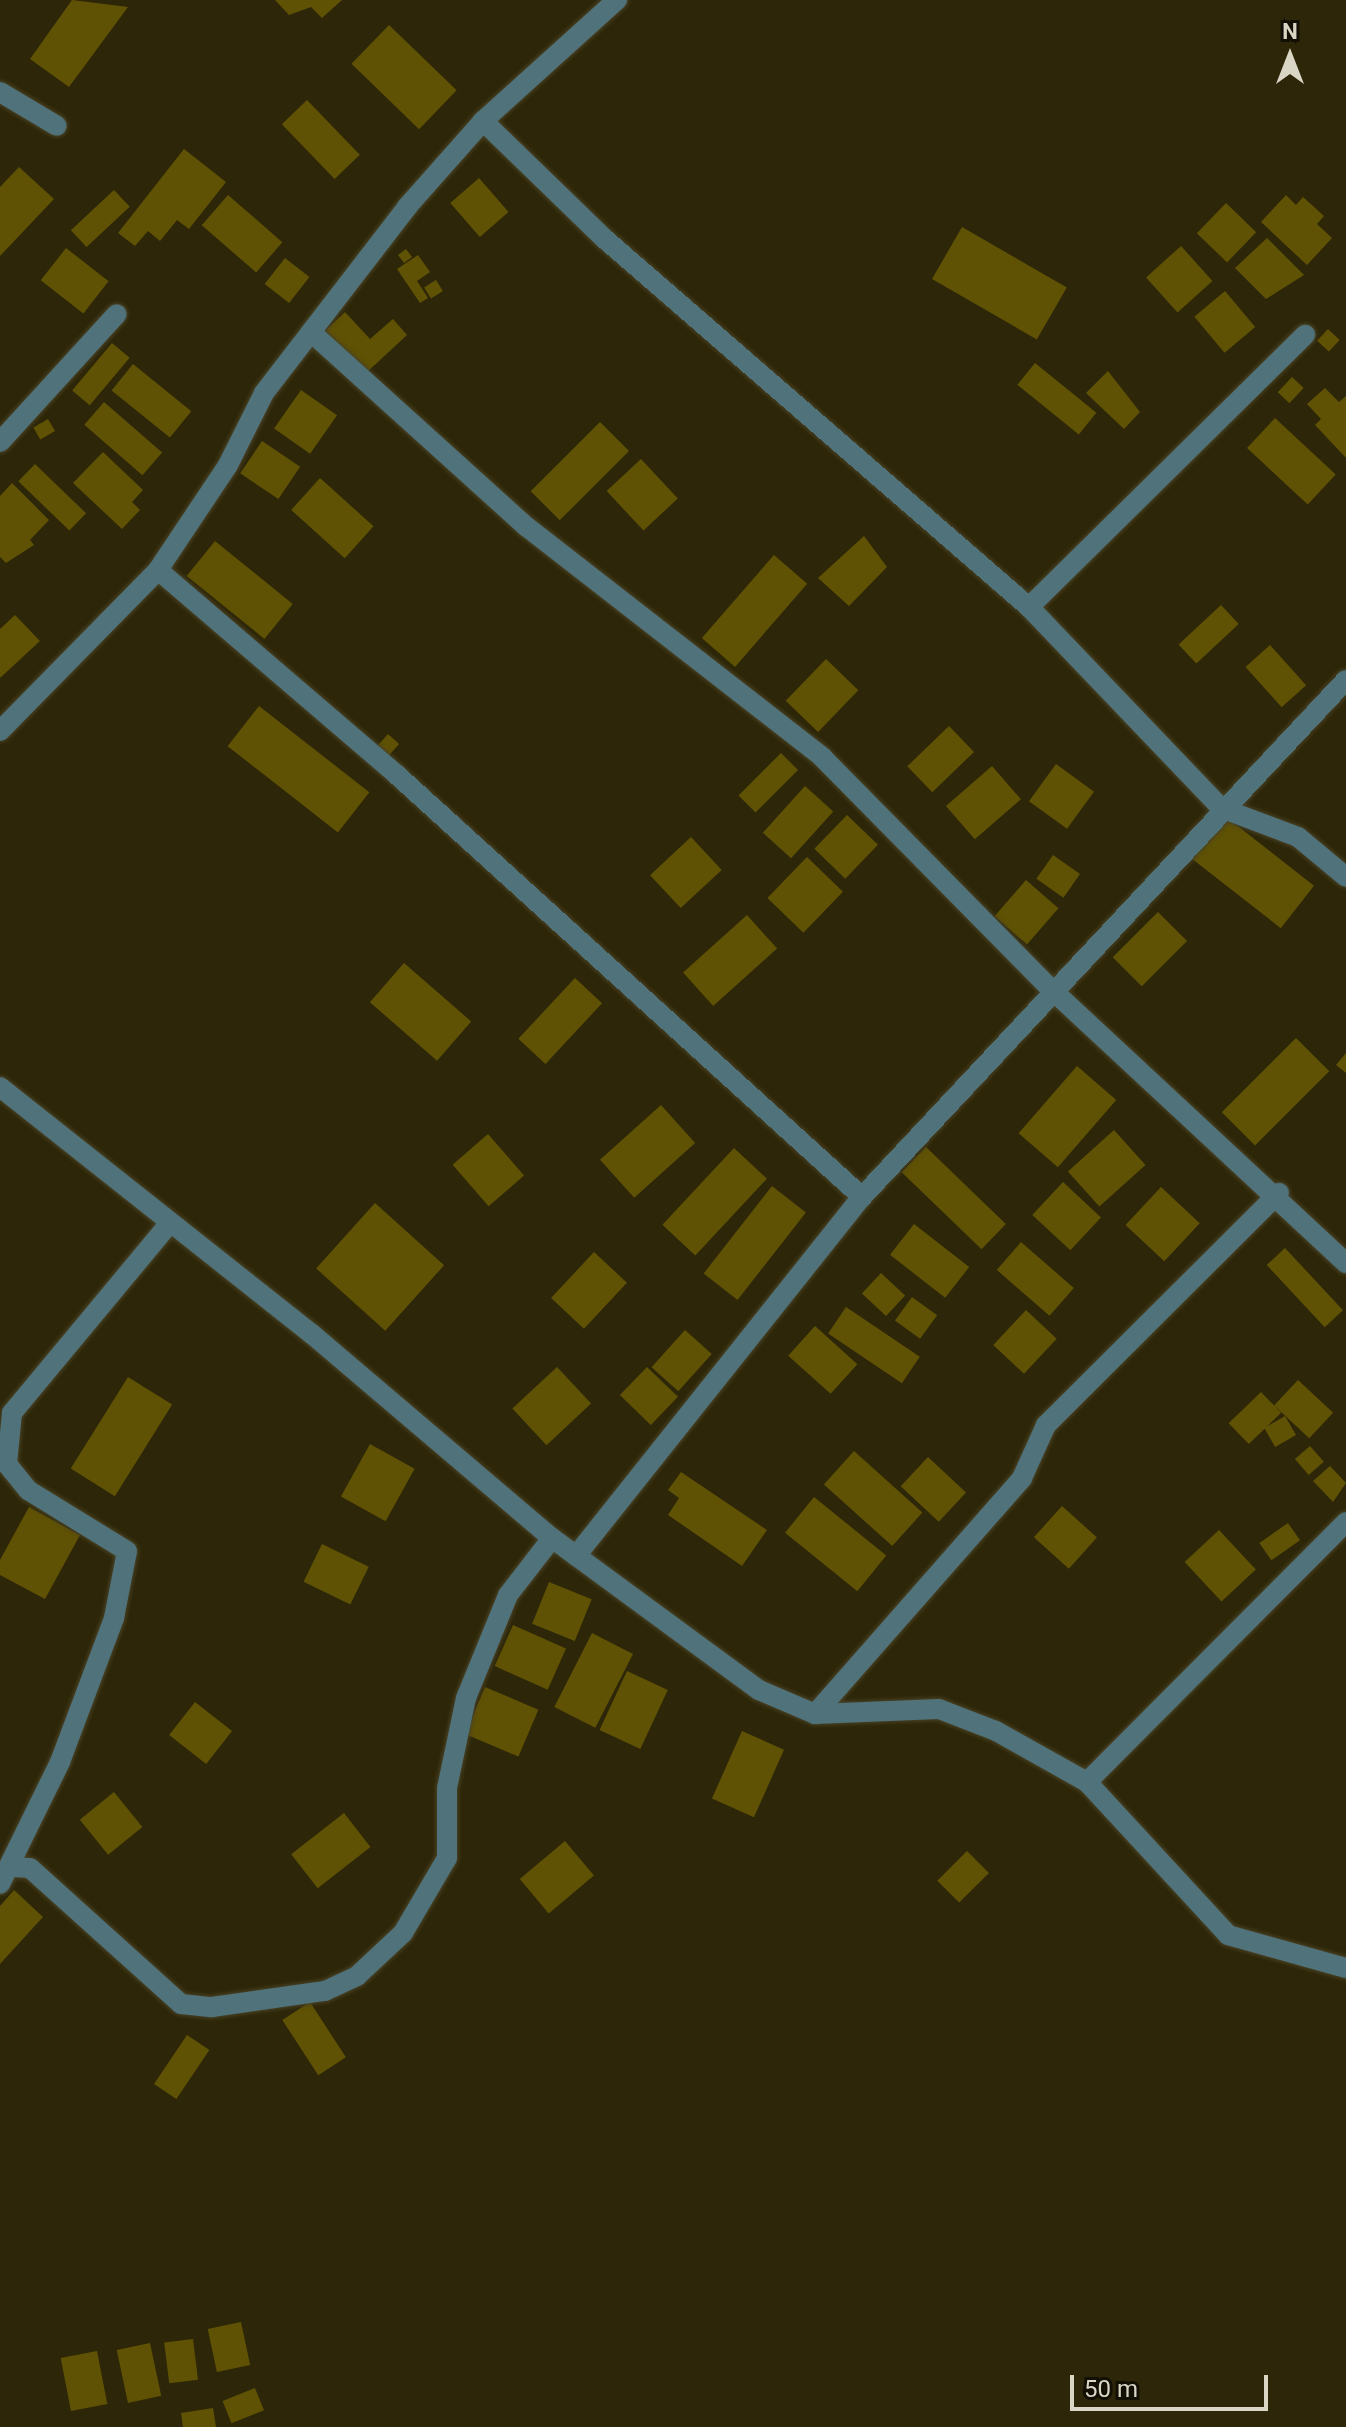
<!DOCTYPE html>
<style>
body{margin:0}
#map{position:relative;width:1346px;height:2427px;overflow:hidden;background:#2d2608;font-family:Roboto,sans-serif}
div>[style]{position:absolute}
.building>*{inset:0;background:#605204;transform-origin:0 0}
.roads{filter:drop-shadow(0 0 2px #494226) drop-shadow(0 0 2px #494226)}
.minor>*{height:20px;margin:-10px;padding:0 10px;transform-origin:10px;border-radius:10px;background:#50727a}
span{translate:-50% -50%;white-space:nowrap;text-align:center;line-height:1.15;-webkit-text-stroke:7px #120f04;paint-order:stroke}
.north{position:absolute;left:1250px;top:16px;width:80px;height:80px;-webkit-text-stroke:6px #120f04;paint-order:stroke;rotate:0deg;font-size:22px;font-weight:700;line-height:32px;text-align:center;color:#dad6c5}
.north::after{content:'';display:block;margin:auto;width:28px;height:36px;background:#dad6c5;clip-path:polygon(50% 0,100% 100%,50% 72%,0 100%)}
.scale{position:absolute;left:1070px;top:2375px;width:198px;height:36px;box-sizing:border-box;border:4px solid #dad6c5;border-top:0;padding-left:10px;font-size:24px;line-height:28px;white-space:nowrap;color:#dad6c5;-webkit-text-stroke:6px #120f04;paint-order:stroke}
</style>
<div id="map">
<div class="building">
<i style="clip-path:polygon(72px 0,128px 7px,69px 87px,30px 59px)"></i>
<i style="clip-path:polygon(275px 0,342px 0,322px 18px,311px 7px,289px 15px)"></i>
<i style="left:389px;top:25px;width:94px;height:54px;rotate:44deg"></i>
<i style="left:307px;top:100px;width:76px;height:35px;rotate:46deg"></i>
<i style="clip-path:polygon(184px 149px,226px 182px,189px 229px,177px 220px,160px 241px,148px 231px,135px 246px,118px 233px)"></i>
<i style="clip-path:polygon(19px 167px,54px 199px,0 256px,0 187px)"></i>
<i style="left:479px;top:178px;width:45px;height:38px;rotate:49deg"></i>
<i style="left:114px;top:190px;width:23px;height:59px;rotate:47deg"></i>
<i style="left:228px;top:195px;width:72px;height:40px;rotate:41deg"></i>
<i style="clip-path:polygon(1286px 195px,1296px 205px,1303px 197px,1324px 216px,1317px 224px,1332px 238px,1307px 265px,1261px 222px)"></i>
<i style="left:1226px;top:203px;width:42px;height:42px;rotate:44deg"></i>
<i style="left:962px;top:227px;width:121px;height:60px;rotate:30deg"></i>
<i style="clip-path:polygon(1267px 238px,1304px 275px,1266px 299px,1235px 268px)"></i>
<i style="left:1181px;top:246px;width:47px;height:47px;rotate:48deg"></i>
<i style="left:66px;top:248px;width:54px;height:41px;rotate:38deg"></i>
<i style="left:406px;top:249px;width:10px;height:10px;rotate:53deg"></i>
<i style="clip-path:polygon(418px 255px,430px 272px,417px 281px,428px 298px,420px 303px,397px 269px)"></i>
<i style="left:285px;top:258px;width:31px;height:33px;rotate:38deg"></i>
<i style="left:436px;top:280px;width:13px;height:14px;rotate:58deg"></i>
<i style="left:1225px;top:291px;width:47px;height:40px;rotate:50deg"></i>
<i style="clip-path:polygon(345px 312px,370px 339px,393px 319px,407px 335px,365px 374px,325px 331px)"></i>
<i style="left:1328px;top:329px;width:16px;height:16px;rotate:43deg"></i>
<i style="left:112px;top:343px;width:23px;height:62px;rotate:40deg"></i>
<i style="left:1035px;top:363px;width:79px;height:28px;rotate:39deg"></i>
<i style="left:133px;top:364px;width:75px;height:34px;rotate:39deg"></i>
<i style="clip-path:polygon(1108px 371px,1140px 412px,1124px 429px,1086px 393px)"></i>
<i style="left:1292px;top:377px;width:16px;height:21px;rotate:43deg"></i>
<i style="clip-path:polygon(1325px 388px,1339px 402px,1346px 396px,1346px 458px,1315px 425px,1321px 419px,1307px 404px)"></i>
<i style="left:301px;top:390px;width:44px;height:47px;rotate:35deg"></i>
<i style="left:104px;top:402px;width:77px;height:30px;rotate:41deg"></i>
<i style="left:1275px;top:418px;width:83px;height:41px;rotate:43deg"></i>
<i style="left:48px;top:419px;width:14px;height:17px;rotate:60deg"></i>
<i style="left:600px;top:422px;width:41px;height:98px;rotate:45deg"></i>
<i style="left:262px;top:441px;width:46px;height:39px;rotate:34deg"></i>
<i style="clip-path:polygon(103px 452px,143px 490px,132px 502px,140px 510px,122px 529px,73px 483px)"></i>
<i style="left:641px;top:459px;width:54px;height:47px;rotate:47deg"></i>
<i style="left:35px;top:464px;width:71px;height:24px;rotate:44deg"></i>
<i style="left:320px;top:478px;width:72px;height:43px;rotate:42deg"></i>
<i style="clip-path:polygon(12px 483px,49px 520px,30px 540px,34px 545px,6px 563px,0 557px,0 496px)"></i>
<i style="clip-path:polygon(864px 536px,887px 567px,849px 606px,818px 578px)"></i>
<i style="left:215px;top:541px;width:100px;height:45px;rotate:39deg"></i>
<i style="left:774px;top:555px;width:44px;height:110px;rotate:41deg"></i>
<i style="left:1221px;top:605px;width:26px;height:58px;rotate:47deg"></i>
<i style="clip-path:polygon(15px 615px,40px 641px,0 678px,0 629px)"></i>
<i style="left:1270px;top:645px;width:54px;height:33px;rotate:48deg"></i>
<i style="left:826px;top:659px;width:45px;height:58px;rotate:44deg"></i>
<i style="left:259px;top:706px;width:140px;height:51px;rotate:38deg"></i>
<i style="left:949px;top:726px;width:36px;height:58px;rotate:46deg"></i>
<i style="left:388px;top:734px;width:15px;height:16px;rotate:42deg"></i>
<i style="left:781px;top:753px;width:24px;height:60px;rotate:45deg"></i>
<i style="left:1056px;top:764px;width:47px;height:46px;rotate:36deg"></i>
<i style="left:992px;top:766px;width:44px;height:61px;rotate:49deg"></i>
<i style="left:805px;top:786px;width:38px;height:63px;rotate:42deg"></i>
<i style="left:1221px;top:813px;width:118px;height:54px;rotate:38deg"></i>
<i style="left:847px;top:815px;width:43px;height:47px;rotate:44deg"></i>
<i style="left:691px;top:837px;width:45px;height:56px;rotate:47deg"></i>
<i style="left:1053px;top:855px;width:33px;height:29px;rotate:35deg"></i>
<i style="left:807px;top:857px;width:50px;height:57px;rotate:44deg"></i>
<i style="left:1026px;top:880px;width:43px;height:48px;rotate:41deg"></i>
<i style="left:1158px;top:912px;width:41px;height:64px;rotate:45deg"></i>
<i style="left:747px;top:915px;width:45px;height:86px;rotate:48deg"></i>
<i style="left:404px;top:963px;width:89px;height:52px;rotate:41deg"></i>
<i style="left:575px;top:978px;width:37px;height:83px;rotate:43deg"></i>
<i style="left:1296px;top:1038px;width:47px;height:105px;rotate:45deg"></i>
<i style="clip-path:polygon(1346px 1053px,1346px 1073px,1336px 1065px)"></i>
<i style="left:1077px;top:1066px;width:52px;height:89px;rotate:41deg"></i>
<i style="left:661px;top:1105px;width:51px;height:82px;rotate:48deg"></i>
<i style="left:1114px;top:1130px;width:47px;height:62px;rotate:48deg"></i>
<i style="left:488px;top:1134px;width:55px;height:47px;rotate:49deg"></i>
<i style="left:926px;top:1147px;width:111px;height:35px;rotate:44deg"></i>
<i style="left:734px;top:1148px;width:45px;height:105px;rotate:43deg"></i>
<i style="left:1063px;top:1182px;width:52px;height:45px;rotate:43deg"></i>
<i style="left:772px;top:1186px;width:43px;height:111px;rotate:38deg"></i>
<i style="left:1161px;top:1187px;width:53px;height:52px;rotate:43deg"></i>
<i style="left:375px;top:1203px;width:93px;height:88px;rotate:42deg"></i>
<i style="left:914px;top:1224px;width:70px;height:39px;rotate:38deg"></i>
<i style="left:1021px;top:1242px;width:70px;height:37px;rotate:41deg"></i>
<i style="left:1285px;top:1248px;width:85px;height:25px;rotate:47deg"></i>
<i style="left:594px;top:1252px;width:45px;height:63px;rotate:43deg"></i>
<i style="left:881px;top:1273px;width:33px;height:28px;rotate:43deg"></i>
<i style="left:912px;top:1297px;width:31px;height:29px;rotate:36deg"></i>
<i style="left:846px;top:1307px;width:89px;height:32px;rotate:34deg"></i>
<i style="left:1026px;top:1310px;width:42px;height:48px;rotate:43deg"></i>
<i style="left:815px;top:1326px;width:57px;height:40px;rotate:42deg"></i>
<i style="left:685px;top:1330px;width:36px;height:50px;rotate:42deg"></i>
<i style="left:557px;top:1367px;width:50px;height:61px;rotate:47deg"></i>
<i style="left:647px;top:1367px;width:43px;height:39px;rotate:44deg"></i>
<i style="left:128px;top:1377px;width:52px;height:108px;rotate:32deg"></i>
<i style="left:1298px;top:1380px;width:48px;height:35px;rotate:43deg"></i>
<i style="left:1261px;top:1392px;width:29px;height:45px;rotate:46deg"></i>
<i style="left:1285px;top:1416px;width:22px;height:24px;rotate:60deg"></i>
<i style="left:370px;top:1444px;width:51px;height:60px;rotate:29deg"></i>
<i style="left:1310px;top:1446px;width:21px;height:20px;rotate:49deg"></i>
<i style="left:854px;top:1451px;width:92px;height:45px;rotate:42deg"></i>
<i style="left:928px;top:1457px;width:52px;height:40px;rotate:43deg"></i>
<i style="clip-path:polygon(1330px 1466px,1346px 1483px,1333px 1502px,1313px 1481px)"></i>
<i style="clip-path:polygon(681px 1472px,767px 1530px,742px 1566px,668px 1515px,679px 1498px,668px 1490px)"></i>
<i style="left:814px;top:1497px;width:93px;height:46px;rotate:39deg"></i>
<i style="left:1062px;top:1506px;width:47px;height:42px;rotate:42deg"></i>
<i style="clip-path:polygon(29px 1507px,80px 1535px,45px 1599px,0 1575px,0 1560px)"></i>
<i style="left:1288px;top:1523px;width:21px;height:35px;rotate:55deg"></i>
<i style="left:1219px;top:1530px;width:54px;height:47px;rotate:47deg"></i>
<i style="left:322px;top:1544px;width:52px;height:42px;rotate:26deg"></i>
<i style="left:549px;top:1582px;width:46px;height:45px;rotate:22deg"></i>
<i style="left:513px;top:1625px;width:58px;height:45px;rotate:24deg"></i>
<i style="left:592px;top:1633px;width:46px;height:83px;rotate:27deg"></i>
<i style="left:627px;top:1671px;width:45px;height:65px;rotate:25deg"></i>
<i style="left:485px;top:1687px;width:58px;height:51px;rotate:23deg"></i>
<i style="left:195px;top:1702px;width:47px;height:42px;rotate:38deg"></i>
<i style="left:742px;top:1731px;width:46px;height:74px;rotate:24deg"></i>
<i style="left:114px;top:1792px;width:45px;height:44px;rotate:51deg"></i>
<i style="left:344px;top:1813px;width:43px;height:67px;rotate:52deg"></i>
<i style="left:565px;top:1841px;width:45px;height:59px;rotate:50deg"></i>
<i style="left:967px;top:1851px;width:31px;height:42px;rotate:45deg"></i>
<i style="clip-path:polygon(14px 1890px,43px 1917px,0 1964px,0 1906px)"></i>
<i style="left:310px;top:2002px;width:66px;height:33px;rotate:57deg"></i>
<i style="left:187px;top:2035px;width:27px;height:59px;rotate:34deg"></i>
<i style="left:241px;top:2322px;width:44px;height:34px;rotate:78deg"></i>
<i style="left:193px;top:2339px;width:41px;height:29px;rotate:83deg"></i>
<i style="left:150px;top:2343px;width:54px;height:34px;rotate:78deg"></i>
<i style="left:97px;top:2351px;width:54px;height:37px;rotate:79deg"></i>
<i style="left:255px;top:2388px;width:24px;height:35px;rotate:68deg"></i>
<i style="clip-path:polygon(213px 2408px,216px 2427px,183px 2427px,181px 2413px)"></i>
</div>
<div class="roads">
<div class="minor">
<i style="left:0;top:92px;width:66px;rotate:30.8deg"></i>
<i style="left:483px;top:121px;width:171px;rotate:44.1deg"></i>
<i style="left:606px;top:240px;width:560px;rotate:40.95deg"></i>
<i style="left:1029px;top:607px;width:278px;rotate:46.3deg"></i>
<i style="left:1221px;top:808px;width:82px;rotate:20.6deg"></i>
<i style="left:1298px;top:837px;width:62px;rotate:39.8deg"></i>
<i style="left:311px;top:332px;width:291px;rotate:42.1deg"></i>
<i style="left:527px;top:527px;width:374px;rotate:37.9deg"></i>
<i style="left:822px;top:757px;width:326px;rotate:45.4deg"></i>
<i style="left:1051px;top:989px;width:403px;rotate:42.9deg"></i>
<i style="left:0;top:442px;width:173px;rotate:-47.6deg"></i>
<i style="left:158px;top:570px;width:315px;rotate:40.6deg"></i>
<i style="left:397px;top:775px;width:628px;rotate:42.22deg"></i>
<i style="left:1029px;top:607px;width:388px;rotate:-44.6deg"></i>
<i style="left:0;top:731px;width:226px;rotate:-45.5deg"></i>
<i style="left:158px;top:570px;width:126px;rotate:-56.3deg"></i>
<i style="left:228px;top:465px;width:80px;rotate:-63.4deg"></i>
<i style="left:264px;top:393px;width:235px;rotate:-52.4deg"></i>
<i style="left:407px;top:207px;width:115px;rotate:-48.5deg"></i>
<i style="left:483px;top:121px;width:181px;rotate:-42.1deg"></i>
<i style="left:0;top:1087px;width:398px;rotate:38.4deg"></i>
<i style="left:312px;top:1334px;width:315px;rotate:40.4deg"></i>
<i style="left:552px;top:1538px;width:257px;rotate:36.3deg"></i>
<i style="left:759px;top:1690px;width:61px;rotate:23.2deg"></i>
<i style="left:815px;top:1714px;width:124px;rotate:-2.3deg"></i>
<i style="left:939px;top:1709px;width:61px;rotate:21.1deg"></i>
<i style="left:996px;top:1731px;width:104px;rotate:29.3deg"></i>
<i style="left:1087px;top:1782px;width:208px;rotate:47.3deg"></i>
<i style="left:1228px;top:1935px;width:123px;rotate:15.6deg"></i>
<i style="left:576px;top:1556px;width:459px;rotate:-51.5deg"></i>
<i style="left:862px;top:1197px;width:708px;rotate:-46.89deg"></i>
<i style="left:815px;top:1714px;width:314px;rotate:-48.7deg"></i>
<i style="left:1022px;top:1478px;width:58px;rotate:-65.6deg"></i>
<i style="left:1046px;top:1425px;width:329px;rotate:-44.9deg"></i>
<i style="left:1087px;top:1782px;width:367px;rotate:-45.1deg"></i>
<i style="left:14px;top:1867px;width:16px;rotate:4deg"></i>
<i style="left:30px;top:1868px;width:203px;rotate:42deg"></i>
<i style="left:181px;top:2004px;width:31px;rotate:6deg"></i>
<i style="left:212px;top:2007px;width:114px;rotate:-8.1deg"></i>
<i style="left:325px;top:1991px;width:35px;rotate:-25deg"></i>
<i style="left:357px;top:1976px;width:63px;rotate:-43.1deg"></i>
<i style="left:403px;top:1933px;width:87px;rotate:-59.6deg"></i>
<i style="left:447px;top:1858px;width:70px;rotate:-90deg"></i>
<i style="left:447px;top:1788px;width:92px;rotate:-78.1deg"></i>
<i style="left:466px;top:1698px;width:111px;rotate:-67.8deg"></i>
<i style="left:508px;top:1595px;width:72px;rotate:-52.3deg"></i>
<i style="left:0;top:1884px;width:136px;rotate:-63.8deg"></i>
<i style="left:60px;top:1762px;width:154px;rotate:-69.4deg"></i>
<i style="left:114px;top:1618px;width:68px;rotate:-79deg"></i>
<i style="left:127px;top:1551px;width:116px;rotate:-148.4deg"></i>
<i style="left:28px;top:1490px;width:33px;rotate:-129deg"></i>
<i style="left:7px;top:1464px;width:51px;rotate:-84.4deg"></i>
<i style="left:12px;top:1413px;width:244px;rotate:-50.3deg"></i>
</div>
</div>
<div class="north">N</div>
<div class="scale">50 m</div>
</div>
